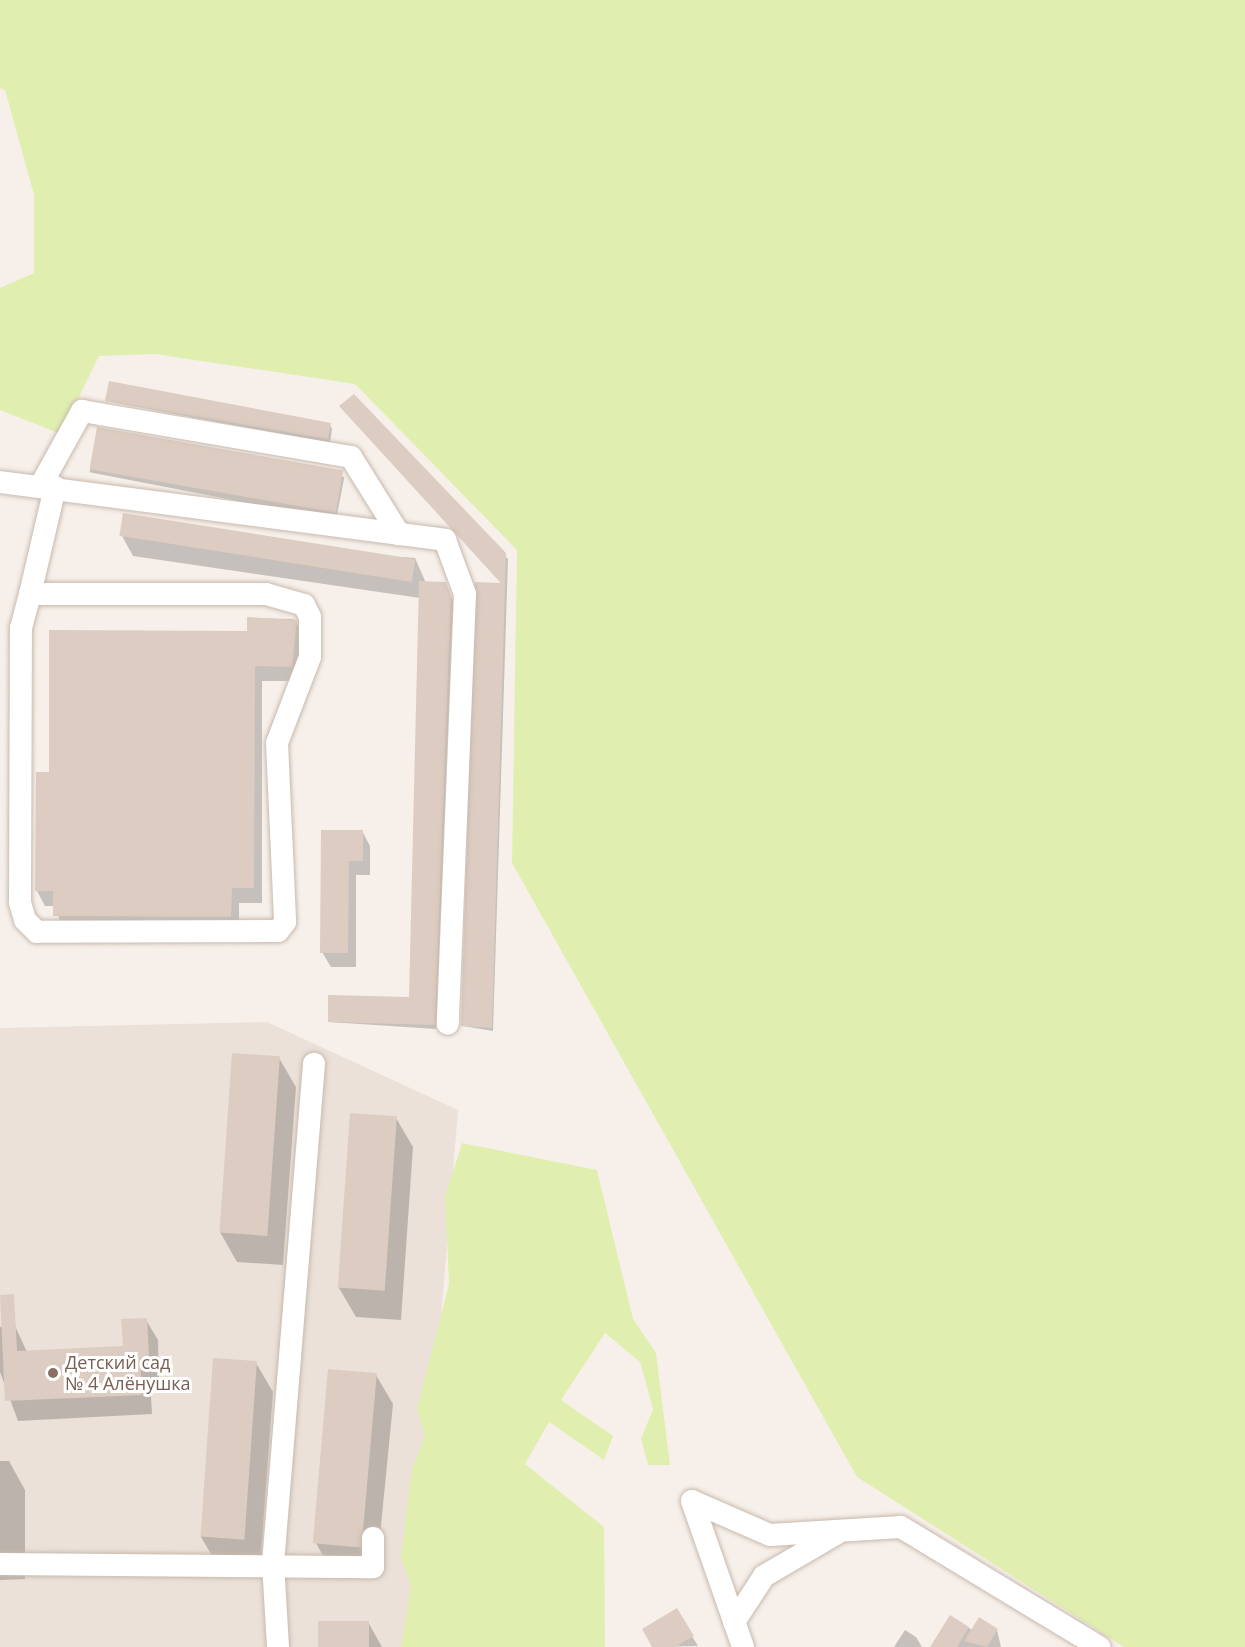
<!DOCTYPE html>
<meta charset="utf-8">
<style>
body{margin:0}
#map{position:relative;width:1245px;height:1647px;overflow:hidden;background:#f7f0ea;font-family:"Open Sans",sans-serif}
div>[style]{position:absolute}
.residential>*{inset:0;background:#ebe1d8}
.green>*{inset:0;background:#e0efaf}
.shadow>*{inset:0;background:#0003;transform-origin:0 0}
.building>*{inset:0;background:#ddccc1;transform-origin:0 0}
.roads{filter:drop-shadow(0 0 2px #c7b9ae) drop-shadow(0 0 2px #c7b9ae)}
.minor>*{height:22px;margin:-11px;padding:0 11px;transform-origin:11px;border-radius:11px;background:#fff}
.dots>*{width:16px;height:16px;translate:-50% -50%;box-sizing:border-box;border:3px solid #fff;border-radius:50%}
span{translate:-50% -50%;white-space:nowrap;text-align:center;line-height:1.15;-webkit-text-stroke:6px #fff;paint-order:stroke}
.education-label{font-size:18px;color:#785e54}
.left{translate:0 -50%;text-align:left}
</style>
<div id="map">
<div class="residential">
<i style="clip-path:polygon(267px 1022px,458px 1110px,414px 1647px,0 1647px,0 1028px)"></i>
</div>
<div class="green">
<i style="clip-path:polygon(0 0,1245px 0,1245px 1647px,1124px 1647px,857px 1477px,512px 863px,517px 550px,355px 384px,155px 354px,99px 356px,61px 434px,0 410px,0 288px,34px 273px,34px 195px,5px 90px,0 88px)"></i>
<i style="clip-path:polygon(462px 1143px,597px 1170px,633px 1319px,656px 1353px,670px 1465px,648px 1465px,641px 1439px,653px 1409px,640px 1362px,605px 1333px,561px 1400px,613px 1436px,604px 1460px,549px 1422px,525px 1464px,604px 1527px,605px 1647px,401px 1647px,411px 1586px,401px 1558px,412px 1469px,425px 1436px,417px 1409px,449px 1284px,445px 1197px)"></i>
</div>
<div class="shadow">
<i style="clip-path:polygon(106px 401px,330px 425px,332px 429px,330px 443px)"></i>
<i style="clip-path:polygon(341px 407px,508px 559px,493px 1031px,463px 1026px,502px 584px)"></i>
<i style="left:98px;top:429px;width:251px;height:44px;rotate:11deg"></i>
<i style="clip-path:polygon(122px 536px,415px 558px,426px 583px,448px 588px,453px 602px,436px 1029px,329px 1022px,411px 999px,420px 598px,133px 556px)"></i>
<i style="clip-path:polygon(248px 618px,294px 619px,303px 633px,300px 681px,262px 681px,262px 903px,239px 903px,239px 931px,63px 930px,55px 906px,45px 906px,37px 891px,50px 774px,248px 633px)"></i>
<i style="clip-path:polygon(323px 831px,362px 831px,370px 846px,370px 875px,356px 875px,356px 967px,331px 967px,322px 952px)"></i>
<i style="clip-path:polygon(279px 1058px,296px 1087px,283px 1265px,237px 1262px,220px 1232px)"></i>
<i style="clip-path:polygon(396px 1118px,413px 1147px,401px 1320px,356px 1317px,339px 1288px)"></i>
<i style="clip-path:polygon(146px 1320px,158px 1340px,159px 1377px,150px 1378px,152px 1414px,18px 1421px,0 1372px,0 1327px,15px 1326px,27px 1352px,124px 1347px)"></i>
<i style="clip-path:polygon(256px 1363px,273px 1392px,260px 1569px,218px 1566px,201px 1537px)"></i>
<i style="clip-path:polygon(376px 1375px,393px 1404px,376px 1576px,332px 1572px,316px 1543px)"></i>
<i style="clip-path:polygon(0 1461px,9px 1461px,25px 1490px,25px 1579px,0 1580px)"></i>
<i style="clip-path:polygon(676px 1610px,698px 1646px,654px 1647px)"></i>
<i style="clip-path:polygon(951px 1617px,972px 1630px,997px 1630px,1001px 1647px,932px 1647px)"></i>
<i style="clip-path:polygon(368px 1622px,382px 1647px,320px 1647px)"></i>
<i style="clip-path:polygon(905px 1630px,916px 1637px,922px 1647px,894px 1647px)"></i>
</div>
<div class="building">
<i style="clip-path:polygon(109px 381px,331px 423px,328px 439px,105px 401px)"></i>
<i style="clip-path:polygon(354px 394px,506px 553px,492px 1028px,461px 1026px,475px 582px,501px 583px,339px 406px)"></i>
<i style="left:97px;top:427px;width:250px;height:43px;rotate:10deg"></i>
<i style="left:123px;top:513px;width:296px;height:23px;rotate:9deg"></i>
<i style="clip-path:polygon(419px 581px,446px 582px,451px 596px,435px 1025px,328px 1022px,328px 995px,409px 997px)"></i>
<i style="clip-path:polygon(247px 617px,297px 620px,292px 667px,255px 666px,254px 888px,232px 888px,231px 917px,53px 916px,53px 891px,35px 891px,36px 772px,49px 772px,49px 630px,247px 631px)"></i>
<i style="clip-path:polygon(321px 830px,363px 830px,363px 861px,349px 861px,348px 953px,320px 953px)"></i>
<i style="left:232px;top:1053px;width:48px;height:180px;rotate:4deg"></i>
<i style="left:350px;top:1113px;width:47px;height:175px;rotate:4deg"></i>
<i style="clip-path:polygon(14px 1294px,17px 1351px,123px 1346px,121px 1319px,147px 1318px,149px 1358px,140px 1358px,142px 1395px,5px 1401px,0 1295px)"></i>
<i style="left:213px;top:1358px;width:44px;height:179px;rotate:4deg"></i>
<i style="left:328px;top:1369px;width:49px;height:175px;rotate:5deg"></i>
<i style="clip-path:polygon(677px 1608px,694px 1636px,675px 1647px,652px 1647px,642px 1629px)"></i>
<i style="clip-path:polygon(950px 1615px,969px 1627px,957px 1647px,930px 1647px)"></i>
<i style="clip-path:polygon(979px 1617px,998px 1629px,987px 1647px,964px 1641px)"></i>
<i style="left:318px;top:1621px;width:51px;height:26px"></i>
</div>
<div class="roads">
<div class="minor">
<i style="left:0;top:482px;width:449px;rotate:7.4deg"></i>
<i style="left:445px;top:540px;width:58px;rotate:69.7deg"></i>
<i style="left:465px;top:594px;width:430px;rotate:92.3deg"></i>
<i style="left:41px;top:485px;width:85px;rotate:-61deg"></i>
<i style="left:82px;top:411px;width:273px;rotate:9.7deg"></i>
<i style="left:351px;top:457px;width:91px;rotate:58.1deg"></i>
<i style="left:30px;top:594px;width:236px"></i>
<i style="left:266px;top:594px;width:40px;rotate:16deg"></i>
<i style="left:304px;top:605px;width:13px;rotate:63deg"></i>
<i style="left:310px;top:617px;width:40px;rotate:90deg"></i>
<i style="left:310px;top:657px;width:92px;rotate:111deg"></i>
<i style="left:277px;top:743px;width:179px;rotate:87.4deg"></i>
<i style="left:285px;top:922px;width:11px;rotate:128deg"></i>
<i style="left:278px;top:931px;width:241px;rotate:179.8deg"></i>
<i style="left:37px;top:932px;width:17px;rotate:-135deg"></i>
<i style="left:25px;top:920px;width:19px;rotate:-106deg"></i>
<i style="left:20px;top:902px;width:274px;rotate:-89.8deg"></i>
<i style="left:21px;top:628px;width:35px;rotate:-75deg"></i>
<i style="left:30px;top:594px;width:110px;rotate:-76.8deg"></i>
<i style="left:692px;top:1501px;width:85px;rotate:23.6deg"></i>
<i style="left:770px;top:1535px;width:131px;rotate:-3.5deg"></i>
<i style="left:901px;top:1527px;width:232px;rotate:31.2deg"></i>
<i style="left:692px;top:1501px;width:155px;rotate:70.7deg"></i>
<i style="left:0;top:1564px;width:373px;rotate:0.5deg"></i>
<i style="left:373px;top:1567px;width:29px;rotate:-90deg"></i>
<i style="left:734px;top:1622px;width:55px;rotate:-56.9deg"></i>
<i style="left:764px;top:1576px;width:83px;rotate:-30.3deg"></i>
<i style="left:278px;top:1647px;width:83px;rotate:-93.4deg"></i>
<i style="left:273px;top:1564px;width:502px;rotate:-85.31deg"></i>
</div>
</div>
<div class="dots">
<i style="left:53px;top:1373px;background:#8d6e63"></i>
</div>
<div class="education-label">
<span class="left" style="left:65px;top:1373px">Детский сад<br>№ 4 Алёнушка</span>
</div>
</div>
